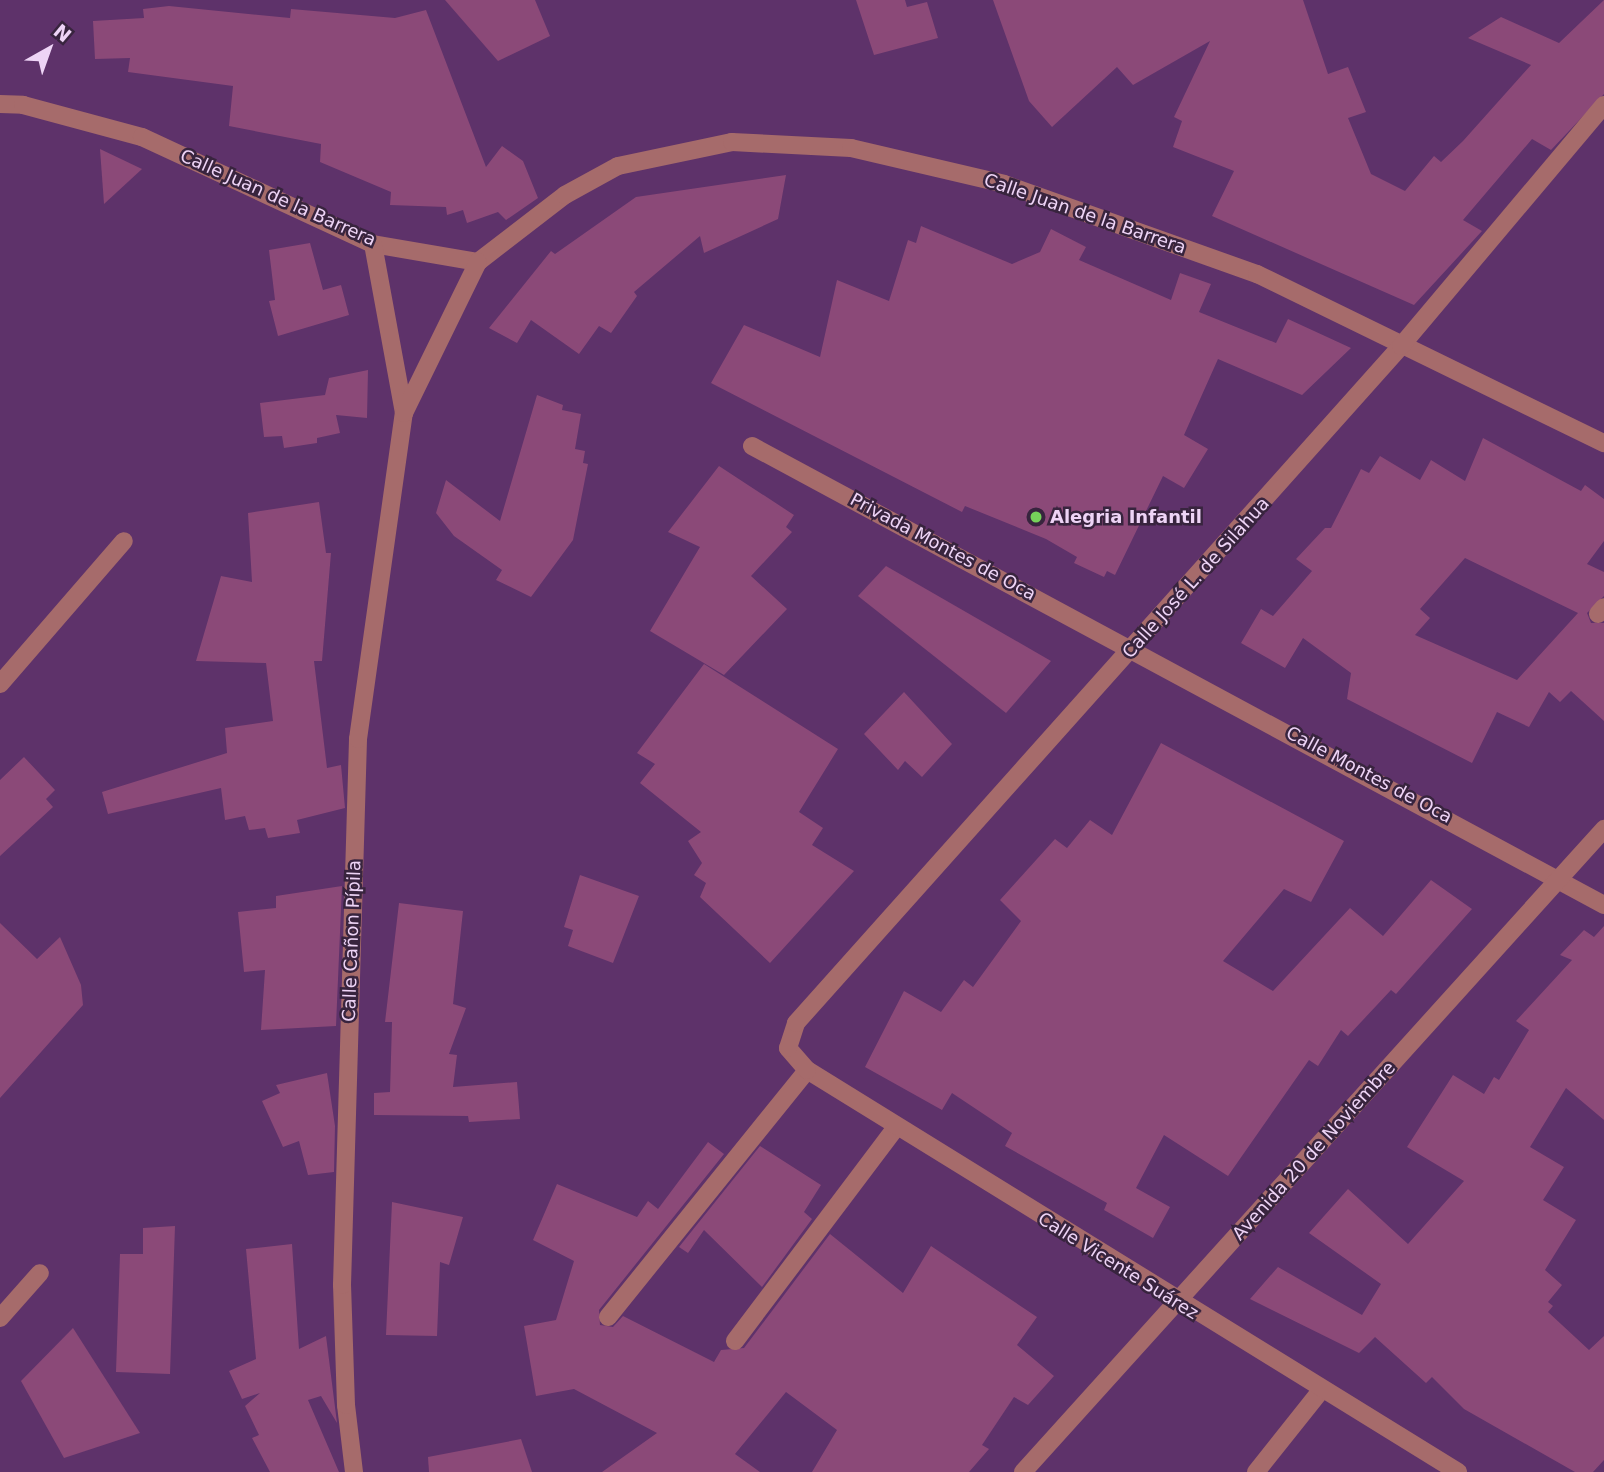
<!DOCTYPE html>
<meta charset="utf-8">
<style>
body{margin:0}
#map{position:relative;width:1604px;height:1472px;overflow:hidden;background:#5e326a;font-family:"DejaVu Sans",sans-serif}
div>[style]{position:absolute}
.building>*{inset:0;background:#8b4978}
.minor>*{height:18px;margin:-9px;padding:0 9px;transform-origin:9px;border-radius:9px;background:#a66b6b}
.dots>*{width:19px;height:19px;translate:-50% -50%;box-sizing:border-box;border:4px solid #38243e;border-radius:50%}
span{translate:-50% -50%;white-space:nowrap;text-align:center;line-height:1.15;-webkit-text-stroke:5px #38243e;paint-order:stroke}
.street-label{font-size:18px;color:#eed4f6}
.poi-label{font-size:18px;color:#eed4f6;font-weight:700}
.left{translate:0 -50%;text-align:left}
.north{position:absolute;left:14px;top:14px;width:70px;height:70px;-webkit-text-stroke:5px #38243e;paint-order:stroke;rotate:40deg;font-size:19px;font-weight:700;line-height:28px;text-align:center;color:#eed4f6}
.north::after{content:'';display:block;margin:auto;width:24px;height:32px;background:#eed4f6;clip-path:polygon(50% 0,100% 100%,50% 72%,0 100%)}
</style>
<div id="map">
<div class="building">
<i style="clip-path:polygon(445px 0,535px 0,550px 36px,498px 61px)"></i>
<i style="clip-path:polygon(856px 0,905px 0,907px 7px,927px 2px,938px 38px,874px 55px)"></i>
<i style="clip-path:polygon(993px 0,1303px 0,1328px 74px,1348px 67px,1366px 112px,1348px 118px,1371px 174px,1405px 191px,1434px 156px,1441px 162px,1463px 141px,1531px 65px,1468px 38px,1501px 17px,1559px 43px,1604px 0,1604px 94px,1551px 150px,1532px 139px,1463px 220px,1482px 231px,1414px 305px,1212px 216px,1234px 171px,1173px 147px,1182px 121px,1174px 117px,1210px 41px,1133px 85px,1117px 67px,1052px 127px,1029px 101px)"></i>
<i style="clip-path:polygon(169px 6px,290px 18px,291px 9px,395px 18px,426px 10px,486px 167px,502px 146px,523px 161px,538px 198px,506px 220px,498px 212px,467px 223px,463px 210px,447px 215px,446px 207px,390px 205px,391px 192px,320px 162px,321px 144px,229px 126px,233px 86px,128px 72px,130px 58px,95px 59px,93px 21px,144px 18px,143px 9px)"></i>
<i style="clip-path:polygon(100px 149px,142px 169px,104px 204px)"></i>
<i style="clip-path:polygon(786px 175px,778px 219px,704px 253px,700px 236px,634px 292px,637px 296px,611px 333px,599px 326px,579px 354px,531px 320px,517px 343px,489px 328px,551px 251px,555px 254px,636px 197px)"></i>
<i style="clip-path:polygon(921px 226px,1012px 264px,1040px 252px,1051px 229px,1086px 247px,1079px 260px,1171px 300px,1180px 273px,1211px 284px,1199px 312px,1276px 343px,1288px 319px,1351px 348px,1302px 395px,1218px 359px,1184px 435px,1208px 449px,1184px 488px,1163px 476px,1115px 575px,1107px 571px,1104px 577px,1074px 563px,1077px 557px,1046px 539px,965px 506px,962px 512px,711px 383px,744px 325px,820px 357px,837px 280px,889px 301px,908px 240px,916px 243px)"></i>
<i style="clip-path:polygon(310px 243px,323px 290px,341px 285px,349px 315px,278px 336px,269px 301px,275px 300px,269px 250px)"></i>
<i style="clip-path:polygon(368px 370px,367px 418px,336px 415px,340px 433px,317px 438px,317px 443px,284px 448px,282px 436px,264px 437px,260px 403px,325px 395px,329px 378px)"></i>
<i style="clip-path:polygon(537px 395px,563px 405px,562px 410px,581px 414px,575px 449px,585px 451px,583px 463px,588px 464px,573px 540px,531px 597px,496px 580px,502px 570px,454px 536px,436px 513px,446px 480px,500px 521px)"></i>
<i style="clip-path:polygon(evenodd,1483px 438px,1581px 491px,1585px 485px,1604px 499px,1604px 541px,1587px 564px,1604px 572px,1604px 596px,1587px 613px,1591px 623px,1604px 623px,1604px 721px,1571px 691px,1560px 702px,1549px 692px,1529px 727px,1497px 712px,1472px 763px,1347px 699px,1351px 673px,1303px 638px,1285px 668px,1241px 643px,1261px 609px,1273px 616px,1312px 571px,1296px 559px,1325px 528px,1331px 528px,1361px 469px,1369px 473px,1380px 456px,1420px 480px,1431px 460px,1465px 481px,1483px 438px,1465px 558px,1578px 613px,1517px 680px,1415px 635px,1430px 618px,1420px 609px,1465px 558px)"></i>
<i style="clip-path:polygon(719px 466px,794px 515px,786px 527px,792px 532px,751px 576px,787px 609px,724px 675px,650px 631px,700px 547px,668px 532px)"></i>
<i style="clip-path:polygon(319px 502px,326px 553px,331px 553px,322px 661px,314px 661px,327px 768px,341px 765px,345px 808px,297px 820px,300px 833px,268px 838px,265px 828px,249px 830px,245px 816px,225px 820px,221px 788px,108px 814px,102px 792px,227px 753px,225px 728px,273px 721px,266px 663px,196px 661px,221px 576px,252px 582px,248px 513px)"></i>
<i style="clip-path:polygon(886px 566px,1051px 661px,1006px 713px,858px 596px)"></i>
<i style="clip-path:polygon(704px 664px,838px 749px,799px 812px,823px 828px,812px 845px,854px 871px,770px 963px,700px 897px,706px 883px,694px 875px,702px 863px,688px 841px,701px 832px,640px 783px,655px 764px,637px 753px)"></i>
<i style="clip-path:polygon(904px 692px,952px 744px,922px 777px,905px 761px,898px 770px,864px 734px)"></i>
<i style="clip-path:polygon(1161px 743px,1344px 841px,1311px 902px,1284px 889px,1223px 961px,1273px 991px,1350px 908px,1383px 936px,1431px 880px,1472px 909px,1396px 994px,1391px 990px,1348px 1036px,1341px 1030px,1318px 1066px,1309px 1060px,1228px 1176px,1164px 1135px,1136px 1188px,1170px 1207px,1153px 1238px,1104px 1210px,1107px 1203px,1005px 1146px,1012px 1133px,952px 1093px,942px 1110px,865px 1067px,904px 991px,941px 1012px,964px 980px,973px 987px,1021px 921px,1000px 900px,1055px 839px,1067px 848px,1090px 820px,1112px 835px)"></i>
<i style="clip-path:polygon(24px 757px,55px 790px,46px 799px,53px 807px,0 856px,0 780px)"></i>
<i style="clip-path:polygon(580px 875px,639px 896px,613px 963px,568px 946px,573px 930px,564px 927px)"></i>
<i style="clip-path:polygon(342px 886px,336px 1026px,261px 1030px,265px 970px,244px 972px,238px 912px,276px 908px,276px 896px)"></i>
<i style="clip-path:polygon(399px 903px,463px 911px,453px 1004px,466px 1008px,449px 1054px,457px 1055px,453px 1087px,517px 1082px,520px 1119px,469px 1122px,468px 1116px,374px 1115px,374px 1093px,390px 1092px,392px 1022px,385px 1022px)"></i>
<i style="clip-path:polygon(0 923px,37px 959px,60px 937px,81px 985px,83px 1005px,0 1098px)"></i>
<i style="clip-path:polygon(1604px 926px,1604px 1120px,1566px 1088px,1530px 1147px,1564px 1167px,1543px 1200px,1576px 1220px,1545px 1270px,1562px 1285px,1548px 1302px,1553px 1306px,1548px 1312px,1589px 1350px,1604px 1336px,1604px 1460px,1593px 1472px,1575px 1472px,1464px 1409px,1432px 1377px,1426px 1383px,1375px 1337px,1359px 1353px,1250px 1299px,1278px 1267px,1362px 1315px,1381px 1284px,1309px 1233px,1348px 1189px,1408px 1244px,1464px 1181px,1407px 1147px,1453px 1075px,1484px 1094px,1494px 1077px,1499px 1080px,1529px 1030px,1516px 1021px,1572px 960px,1560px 955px,1584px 930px,1594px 937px)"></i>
<i style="clip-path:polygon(327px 1073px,335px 1126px,334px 1172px,308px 1175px,299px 1141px,283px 1147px,262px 1101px,280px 1093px,276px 1085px)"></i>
<i style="clip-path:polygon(708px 1142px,724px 1154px,599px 1310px,600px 1325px,613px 1327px,623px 1316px,714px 1362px,721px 1350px,744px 1348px,830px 1234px,903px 1293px,931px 1246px,1037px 1317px,1017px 1345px,1054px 1376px,1028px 1405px,1014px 1397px,982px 1445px,989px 1449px,969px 1472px,812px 1472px,837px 1430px,786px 1392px,735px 1454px,760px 1472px,602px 1472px,657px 1433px,574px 1389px,536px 1396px,524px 1326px,556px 1320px,574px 1261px,533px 1240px,557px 1184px,637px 1217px,648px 1201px,658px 1209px)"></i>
<i style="clip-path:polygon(760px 1146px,821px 1185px,804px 1212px,812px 1219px,762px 1287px,704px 1230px,688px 1253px,679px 1247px)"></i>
<i style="clip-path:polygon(392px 1202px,463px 1217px,449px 1265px,440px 1262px,437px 1336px,386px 1335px)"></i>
<i style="clip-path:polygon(175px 1226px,170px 1374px,116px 1372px,120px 1254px,143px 1254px,143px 1228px)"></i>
<i style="clip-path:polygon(292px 1244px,299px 1349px,326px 1336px,337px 1423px,321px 1396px,308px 1400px,339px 1472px,270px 1472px,252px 1438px,259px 1435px,245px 1406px,260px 1393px,242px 1399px,229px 1371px,256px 1359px,246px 1249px)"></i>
<i style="clip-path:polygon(73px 1328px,140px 1433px,64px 1458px,21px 1381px)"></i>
<i style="clip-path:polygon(521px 1439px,532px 1472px,429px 1472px,428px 1457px)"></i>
</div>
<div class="minor">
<i style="left:0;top:104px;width:23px;rotate:2deg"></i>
<i style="left:23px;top:105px;width:123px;rotate:15.1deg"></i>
<i style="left:142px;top:137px;width:255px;rotate:24.9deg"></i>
<i style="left:373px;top:244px;width:107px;rotate:9.7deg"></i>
<i style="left:478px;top:262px;width:110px;rotate:-37.6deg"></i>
<i style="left:565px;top:195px;width:60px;rotate:-28.7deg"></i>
<i style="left:618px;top:166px;width:116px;rotate:-11.9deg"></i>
<i style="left:732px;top:142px;width:119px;rotate:2.9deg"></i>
<i style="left:851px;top:148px;width:157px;rotate:13.2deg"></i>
<i style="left:1004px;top:184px;width:269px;rotate:19.6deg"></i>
<i style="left:1257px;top:274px;width:386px;rotate:26deg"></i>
<i style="left:373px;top:244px;width:172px;rotate:79.6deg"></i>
<i style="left:752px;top:446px;width:968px;rotate:28.31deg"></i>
<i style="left:1598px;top:614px;width:9px;rotate:-49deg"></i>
<i style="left:0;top:684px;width:189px;rotate:-49.1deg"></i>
<i style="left:608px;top:1317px;width:317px;rotate:-51.1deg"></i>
<i style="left:0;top:1318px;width:60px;rotate:-48.4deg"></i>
<i style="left:735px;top:1341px;width:268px;rotate:-53deg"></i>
<i style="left:354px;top:1472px;width:67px;rotate:-96.8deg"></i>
<i style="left:346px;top:1405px;width:120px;rotate:-91.9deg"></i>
<i style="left:342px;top:1285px;width:546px;rotate:-88.32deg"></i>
<i style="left:358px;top:739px;width:329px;rotate:-82deg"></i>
<i style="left:404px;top:413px;width:168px;rotate:-63.9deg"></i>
<i style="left:1023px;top:1472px;width:867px;rotate:-47.9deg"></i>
<i style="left:1256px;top:1472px;width:106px;rotate:-51.5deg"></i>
<i style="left:1458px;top:1472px;width:765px;rotate:-148.3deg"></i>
<i style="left:807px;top:1070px;width:29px;rotate:-131deg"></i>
<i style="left:788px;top:1048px;width:26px;rotate:-72deg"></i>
<i style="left:796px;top:1023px;width:908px;rotate:-48.21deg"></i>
<i style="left:1401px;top:346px;width:315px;rotate:-49.9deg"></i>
</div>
<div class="dots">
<i style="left:1036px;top:517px;background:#76d25a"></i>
</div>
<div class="street-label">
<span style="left:278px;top:198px;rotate:24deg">Calle Juan de la Barrera</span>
<span style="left:1085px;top:214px;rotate:19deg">Calle Juan de la Barrera</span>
<span style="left:943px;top:547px;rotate:28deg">Privada Montes de Oca</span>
<span style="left:1196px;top:578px;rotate:-48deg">Calle José L. de Silahua</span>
<span style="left:1369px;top:775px;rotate:28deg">Calle Montes de Oca</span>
<span style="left:352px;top:941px;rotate:-88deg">Calle Cañon Pípila</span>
<span style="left:1314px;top:1151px;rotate:-48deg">Avenida 20 de Noviembre</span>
<span style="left:1118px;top:1266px;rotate:32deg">Calle Vicente Suárez</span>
</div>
<div class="poi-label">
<span class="left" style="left:1050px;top:517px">Alegria Infantil</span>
</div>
<div class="north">N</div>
</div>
